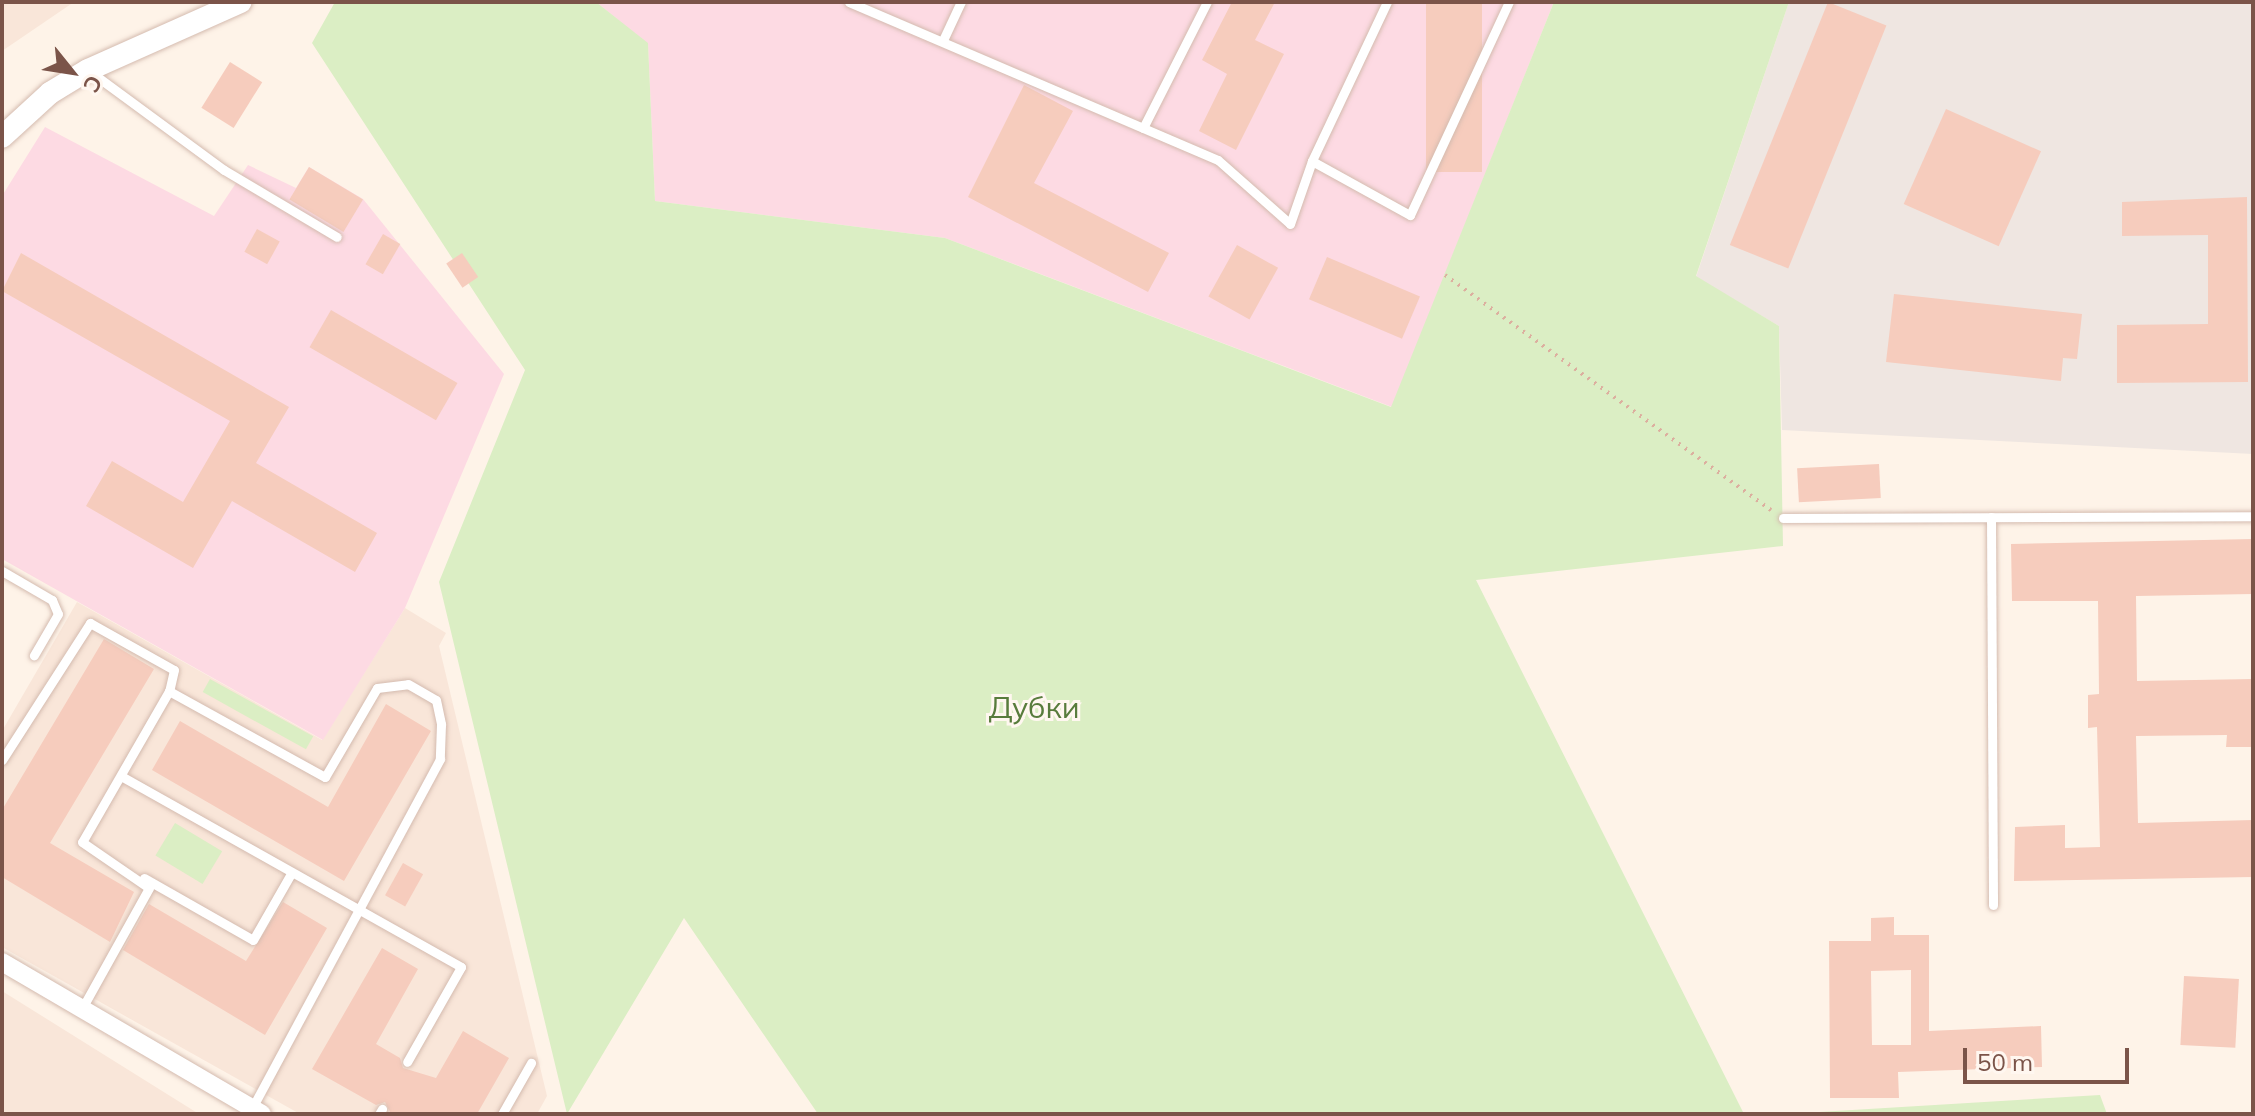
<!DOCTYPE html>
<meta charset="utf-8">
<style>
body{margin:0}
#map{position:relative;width:2255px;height:1116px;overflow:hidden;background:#fef3e8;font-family:Mulish,sans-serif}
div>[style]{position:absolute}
.residential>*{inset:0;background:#f9e6d9}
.industrial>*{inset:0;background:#efe6e1}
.medical>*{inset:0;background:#fddae3}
.green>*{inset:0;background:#dbeec4;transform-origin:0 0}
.building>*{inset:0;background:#f6ccbd;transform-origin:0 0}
.path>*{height:4px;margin-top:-2px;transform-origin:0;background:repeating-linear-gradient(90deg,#dcaf9f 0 2px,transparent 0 8px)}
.roads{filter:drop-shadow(0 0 2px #d4bbaf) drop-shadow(0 0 2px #d4bbaf)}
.service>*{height:9px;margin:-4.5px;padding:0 4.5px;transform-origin:4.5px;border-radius:4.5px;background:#fff}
.minor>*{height:18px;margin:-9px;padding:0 9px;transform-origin:9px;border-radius:9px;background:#fff}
.tertiary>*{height:22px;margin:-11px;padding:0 11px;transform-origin:11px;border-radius:11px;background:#fff}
span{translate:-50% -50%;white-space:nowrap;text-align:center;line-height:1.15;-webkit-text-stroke:6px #fff7f0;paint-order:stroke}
.park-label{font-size:30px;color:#587c3c}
.frame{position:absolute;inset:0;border:4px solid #7b5449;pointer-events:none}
.north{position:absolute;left:32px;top:32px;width:80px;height:80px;-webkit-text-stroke:6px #fff7f0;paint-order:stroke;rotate:120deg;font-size:22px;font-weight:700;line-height:32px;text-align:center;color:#7b5449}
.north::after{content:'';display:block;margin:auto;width:28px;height:36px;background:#7b5449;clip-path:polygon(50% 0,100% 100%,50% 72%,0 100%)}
.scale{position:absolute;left:1963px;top:1048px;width:166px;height:36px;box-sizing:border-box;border:4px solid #7b5449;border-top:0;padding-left:10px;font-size:24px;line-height:28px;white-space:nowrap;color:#7b5449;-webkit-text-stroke:6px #fff7f0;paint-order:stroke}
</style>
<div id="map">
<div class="residential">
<i style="clip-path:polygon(2px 2px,74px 2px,2px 51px)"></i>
<i style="clip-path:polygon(77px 602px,322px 740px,405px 608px,446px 633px,439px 646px,547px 1096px,537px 1114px,300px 1114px,2px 947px,2px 731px)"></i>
<i style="clip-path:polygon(2px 991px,199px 1114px,2px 1114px)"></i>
</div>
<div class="industrial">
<i style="clip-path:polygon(1789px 2px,2253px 2px,2253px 454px,1782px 430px,1779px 326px,1696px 277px)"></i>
</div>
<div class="medical">
<i style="clip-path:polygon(596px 2px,1554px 2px,1392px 407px,945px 238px,655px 201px,648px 44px)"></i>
<i style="clip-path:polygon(45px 127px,214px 216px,248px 165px,296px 188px,309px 167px,363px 199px,504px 374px,405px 608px,323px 740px,2px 559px,2px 196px)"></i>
</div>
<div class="green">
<i style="clip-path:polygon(335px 2px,596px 2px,648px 43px,655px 201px,945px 238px,1391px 407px,1554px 2px,1789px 2px,1696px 276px,1779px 326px,1783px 546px,1476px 580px,1744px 1114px,818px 1114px,684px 918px,567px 1114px,439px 582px,525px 370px,312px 43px)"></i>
<i style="left:210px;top:679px;width:118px;height:15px;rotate:29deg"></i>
<i style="left:175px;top:823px;width:55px;height:38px;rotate:31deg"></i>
<i style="clip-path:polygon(2100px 1095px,2107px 1114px,1786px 1114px)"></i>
</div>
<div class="building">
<i style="clip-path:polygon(1232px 2px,1275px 2px,1255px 40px,1284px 54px,1236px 150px,1199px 131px,1227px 74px,1202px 60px)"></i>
<i style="left:1426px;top:2px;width:56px;height:170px"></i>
<i style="left:1828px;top:2px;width:63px;height:262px;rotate:22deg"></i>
<i style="left:230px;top:62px;width:38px;height:54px;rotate:32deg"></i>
<i style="clip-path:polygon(1024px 85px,1073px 111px,1034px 183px,1169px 253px,1148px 292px,968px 197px)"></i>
<i style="left:1946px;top:109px;width:104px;height:104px;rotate:24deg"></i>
<i style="left:309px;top:167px;width:63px;height:38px;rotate:31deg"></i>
<i style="clip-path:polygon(2247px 197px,2248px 382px,2117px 383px,2117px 325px,2208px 324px,2208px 235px,2122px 236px,2122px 202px)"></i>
<i style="left:257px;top:229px;width:26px;height:26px;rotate:29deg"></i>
<i style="left:383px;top:234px;width:20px;height:35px;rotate:30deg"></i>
<i style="left:1237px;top:245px;width:47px;height:59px;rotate:29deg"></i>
<i style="clip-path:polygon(21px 253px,289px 407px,256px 463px,377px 533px,355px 572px,232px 501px,193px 568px,86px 506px,112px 461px,183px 502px,230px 421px,2px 291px)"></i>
<i style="left:462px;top:253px;width:29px;height:19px;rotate:56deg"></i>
<i style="left:1327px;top:257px;width:101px;height:46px;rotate:23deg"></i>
<i style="clip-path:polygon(1894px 294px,2082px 314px,2077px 359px,2063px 358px,2061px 381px,1886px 362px)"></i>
<i style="left:331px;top:310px;width:146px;height:43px;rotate:30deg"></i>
<i style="left:1879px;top:464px;width:34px;height:82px;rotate:87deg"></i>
<i style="clip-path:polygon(2253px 539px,2253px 594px,2136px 596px,2137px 681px,2253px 679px,2253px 747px,2226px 747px,2227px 735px,2136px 736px,2138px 823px,2253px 820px,2253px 877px,2014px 881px,2015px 827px,2065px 825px,2065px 848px,2100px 847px,2097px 727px,2088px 728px,2088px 695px,2099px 694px,2098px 601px,2012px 601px,2011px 544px)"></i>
<i style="clip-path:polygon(104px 639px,154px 669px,50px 843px,134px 892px,110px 942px,2px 877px,2px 810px)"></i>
<i style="clip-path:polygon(386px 704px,431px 731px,344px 881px,152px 770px,180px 721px,328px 807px)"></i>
<i style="left:403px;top:863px;width:23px;height:37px;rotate:29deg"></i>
<i style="clip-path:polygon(283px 902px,327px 928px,265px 1035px,123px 950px,149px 904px,246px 961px)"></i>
<i style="clip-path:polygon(evenodd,1894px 917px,1894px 935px,1929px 935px,1929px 1031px,2041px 1026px,2042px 1067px,1898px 1072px,1899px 1098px,1830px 1098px,1829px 941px,1871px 941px,1871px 918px,1894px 917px,1911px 970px,1911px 1045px,1872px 1045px,1871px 971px,1911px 970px)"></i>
<i style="clip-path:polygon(382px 948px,418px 969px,376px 1044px,400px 1058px,403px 1068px,436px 1078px,463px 1031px,509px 1058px,477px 1114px,391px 1114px,385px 1102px,376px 1105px,312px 1069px)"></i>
<i style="left:2184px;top:976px;width:55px;height:69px;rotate:3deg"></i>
</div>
<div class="path">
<i style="left:1445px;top:275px;width:402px;rotate:35.8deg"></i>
</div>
<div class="roads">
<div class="service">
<i style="left:849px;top:2px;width:401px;rotate:23.2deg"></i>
<i style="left:1218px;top:160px;width:96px;rotate:41.6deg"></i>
<i style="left:1290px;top:224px;width:67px;rotate:-70.8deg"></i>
<i style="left:1387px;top:2px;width:176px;rotate:115.3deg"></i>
<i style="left:1312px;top:161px;width:112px;rotate:28.9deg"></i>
<i style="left:1410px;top:215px;width:235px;rotate:-65.1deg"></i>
<i style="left:944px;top:38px;width:40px;rotate:-65deg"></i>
<i style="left:88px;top:70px;width:169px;rotate:36.3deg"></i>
<i style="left:224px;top:170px;width:131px;rotate:30.7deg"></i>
<i style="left:1143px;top:128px;width:141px;rotate:-63.1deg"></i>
<i style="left:1991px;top:517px;width:388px;rotate:89.7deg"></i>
<i style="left:1783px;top:518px;width:470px;rotate:-0.2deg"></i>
<i style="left:2px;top:571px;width:58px;rotate:30.1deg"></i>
<i style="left:52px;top:600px;width:15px;rotate:67deg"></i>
<i style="left:58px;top:614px;width:48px;rotate:120.3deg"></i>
<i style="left:169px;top:691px;width:178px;rotate:28.9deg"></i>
<i style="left:325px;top:777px;width:103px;rotate:-59.7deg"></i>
<i style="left:377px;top:688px;width:31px;rotate:-7deg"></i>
<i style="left:408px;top:684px;width:32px;rotate:30deg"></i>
<i style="left:436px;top:700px;width:25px;rotate:78deg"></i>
<i style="left:441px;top:724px;width:35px;rotate:92deg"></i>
<i style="left:440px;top:759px;width:396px;rotate:118.3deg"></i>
<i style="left:2px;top:760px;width:163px;rotate:-57.3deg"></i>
<i style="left:90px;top:623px;width:96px;rotate:29.2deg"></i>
<i style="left:174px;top:670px;width:22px;rotate:103deg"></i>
<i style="left:169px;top:691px;width:174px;rotate:119.9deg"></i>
<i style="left:82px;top:842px;width:81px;rotate:34.5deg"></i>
<i style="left:149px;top:888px;width:140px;rotate:119.1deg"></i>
<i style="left:121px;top:776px;width:390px;rotate:29.3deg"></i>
<i style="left:461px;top:967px;width:109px;rotate:119.6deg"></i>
<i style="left:144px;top:878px;width:125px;rotate:29.6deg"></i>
<i style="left:253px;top:940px;width:78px;rotate:-60.2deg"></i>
<i style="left:379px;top:1114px;width:6px;rotate:-59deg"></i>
<i style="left:502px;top:1114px;width:59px;rotate:-60.4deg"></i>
</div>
<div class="minor">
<i style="left:2px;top:962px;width:301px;rotate:30.3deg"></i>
</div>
<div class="tertiary">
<i style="left:2px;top:137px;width:65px;rotate:-42.5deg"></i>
<i style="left:50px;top:93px;width:44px;rotate:-31.2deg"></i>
<i style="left:88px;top:70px;width:167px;rotate:-24deg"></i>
</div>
</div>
<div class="park-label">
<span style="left:1034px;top:707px">Дубки</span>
</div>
<div class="frame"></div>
<div class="north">С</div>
<div class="scale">50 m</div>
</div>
